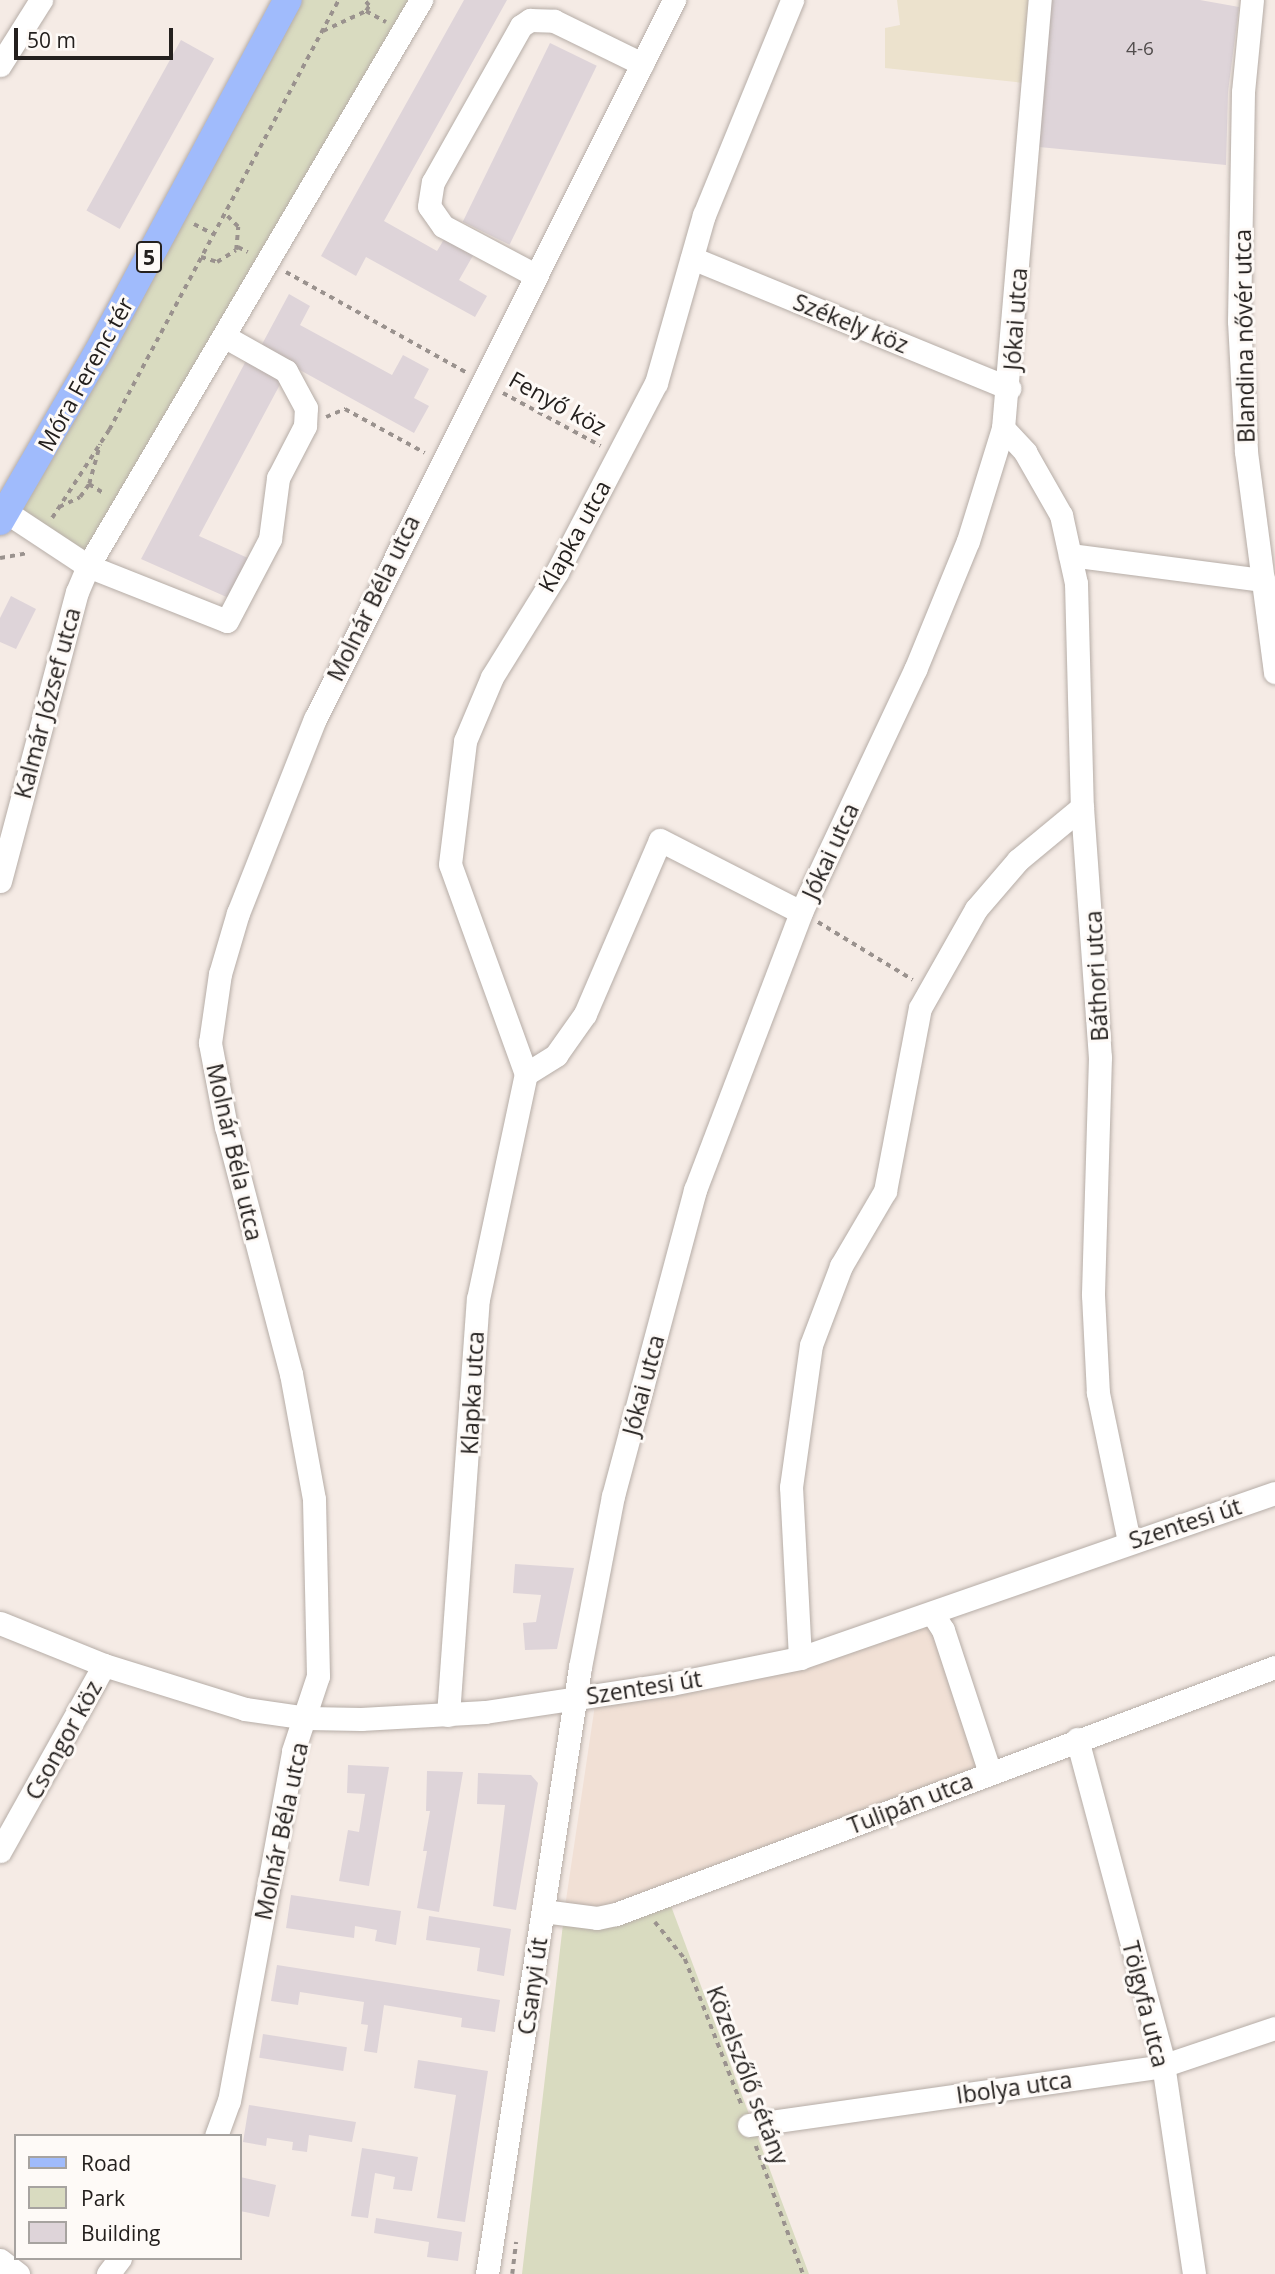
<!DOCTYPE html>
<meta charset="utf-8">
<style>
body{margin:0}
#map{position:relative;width:1275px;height:2274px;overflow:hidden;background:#f5ebe5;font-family:"Open Sans",sans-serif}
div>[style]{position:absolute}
.built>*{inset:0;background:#f1e0d5}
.education>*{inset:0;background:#ece2cd}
.green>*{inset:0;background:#d9dbc0}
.building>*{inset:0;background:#ded4d9;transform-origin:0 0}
.path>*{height:3.5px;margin-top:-1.75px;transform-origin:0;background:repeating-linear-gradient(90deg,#9a928e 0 5px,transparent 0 10px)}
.roads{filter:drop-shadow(0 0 2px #b6ada7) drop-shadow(0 0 2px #b6ada7)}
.minor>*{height:23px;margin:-11.5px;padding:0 11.5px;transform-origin:11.5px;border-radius:11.5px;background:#fff}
.major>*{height:28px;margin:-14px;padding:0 14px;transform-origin:14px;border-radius:14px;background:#a0bbfc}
span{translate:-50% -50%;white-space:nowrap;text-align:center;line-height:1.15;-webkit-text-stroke:6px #fefaf7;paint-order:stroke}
.number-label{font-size:19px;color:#524d4d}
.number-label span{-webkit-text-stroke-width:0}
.shield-label span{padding:2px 5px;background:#fefaf7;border:2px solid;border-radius:5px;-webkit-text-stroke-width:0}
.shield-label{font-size:21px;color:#24201e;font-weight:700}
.street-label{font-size:23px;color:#24201e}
.legend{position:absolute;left:14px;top:2134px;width:228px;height:126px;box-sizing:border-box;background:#fefaf7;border:2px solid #a7a3a0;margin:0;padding:9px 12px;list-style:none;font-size:21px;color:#24201e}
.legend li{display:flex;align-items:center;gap:14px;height:35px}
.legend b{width:35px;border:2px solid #a7a3a0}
.scale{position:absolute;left:14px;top:28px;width:159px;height:32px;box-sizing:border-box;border:4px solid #24201e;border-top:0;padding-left:9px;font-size:21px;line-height:24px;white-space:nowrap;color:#24201e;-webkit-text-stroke:5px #fefaf7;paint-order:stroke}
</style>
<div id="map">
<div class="built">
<i style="clip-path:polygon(927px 1618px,982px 1771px,620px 1907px,565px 1907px,595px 1705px)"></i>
</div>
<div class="education">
<i style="clip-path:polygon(897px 0,1031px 0,1024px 83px,885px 68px,885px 28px,900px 25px)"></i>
</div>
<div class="green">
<i style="clip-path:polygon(289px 0,420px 0,88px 566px,8px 511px)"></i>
<i style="clip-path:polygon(665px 1890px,809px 2274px,522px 2274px,565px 1907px,597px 1912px)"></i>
</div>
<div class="building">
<i style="clip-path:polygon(464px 0,507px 0,384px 221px,437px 251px,446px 236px,475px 252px,459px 280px,487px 296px,475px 317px,366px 257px,356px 276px,321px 256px)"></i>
<i style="clip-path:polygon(1049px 0,1200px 0,1239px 7px,1228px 92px,1226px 165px,1039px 147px)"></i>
<i style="left:181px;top:40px;width:38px;height:195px;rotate:29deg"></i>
<i style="left:550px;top:43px;width:52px;height:199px;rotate:26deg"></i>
<i style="clip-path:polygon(289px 294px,310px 306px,300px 325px,392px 375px,403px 355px,429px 369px,414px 398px,429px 406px,414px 433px,260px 348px)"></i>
<i style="clip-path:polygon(248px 357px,284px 377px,199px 536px,250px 559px,231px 599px,141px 559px)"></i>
<i style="clip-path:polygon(11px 596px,36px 609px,16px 649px,0 642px,0 618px)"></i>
<i style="clip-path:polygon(515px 1564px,574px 1568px,557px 1649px,525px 1650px,523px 1623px,536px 1622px,541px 1595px,513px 1593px)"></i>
<i style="clip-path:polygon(348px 1765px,389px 1767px,369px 1886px,339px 1881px,348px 1830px,359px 1832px,365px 1794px,347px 1793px)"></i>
<i style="clip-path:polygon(427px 1771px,463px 1772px,439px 1912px,417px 1908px,427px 1851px,423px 1851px,430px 1811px,426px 1811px)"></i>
<i style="clip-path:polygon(478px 1773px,531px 1775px,538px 1783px,516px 1910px,493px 1906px,505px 1805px,477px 1804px)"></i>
<i style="clip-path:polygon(291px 1895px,401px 1911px,396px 1945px,375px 1941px,377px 1930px,355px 1926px,354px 1938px,286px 1928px)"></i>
<i style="clip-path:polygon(429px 1916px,511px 1929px,504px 1976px,477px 1971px,480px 1948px,426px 1940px)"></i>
<i style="clip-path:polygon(277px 1965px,500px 2000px,495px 2032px,461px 2027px,462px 2018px,384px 2005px,377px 2053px,364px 2051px,368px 2025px,361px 2024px,364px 2002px,300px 1992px,298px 2005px,271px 2001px)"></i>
<i style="left:263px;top:2034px;width:85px;height:24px;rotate:9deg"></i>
<i style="clip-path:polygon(418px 2060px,488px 2071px,465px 2222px,437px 2218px,456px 2095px,414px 2088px)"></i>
<i style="clip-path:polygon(249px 2105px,356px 2122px,352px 2142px,309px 2135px,307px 2152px,292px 2150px,293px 2142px,267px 2138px,266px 2146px,243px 2142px)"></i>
<i style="clip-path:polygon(362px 2148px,418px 2157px,412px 2191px,393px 2189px,395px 2177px,375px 2173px,368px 2218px,351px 2216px)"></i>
<i style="clip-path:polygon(240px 2177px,276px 2185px,269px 2217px,240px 2211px)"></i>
<i style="clip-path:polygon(376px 2218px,462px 2232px,458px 2261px,427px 2257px,429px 2242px,374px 2233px)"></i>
</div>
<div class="path">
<i style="left:366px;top:11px;width:23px;rotate:29deg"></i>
<i style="left:323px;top:31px;width:47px;rotate:-24.9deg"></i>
<i style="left:366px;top:11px;width:6px;rotate:-59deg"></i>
<i style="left:369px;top:6px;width:8px;rotate:-130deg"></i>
<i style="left:194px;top:224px;width:21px;rotate:28deg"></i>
<i style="left:238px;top:247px;width:11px;rotate:27deg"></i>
<i style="left:201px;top:257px;width:17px;rotate:17deg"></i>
<i style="left:217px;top:262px;width:22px;rotate:-32deg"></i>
<i style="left:236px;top:250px;width:23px;rotate:-85deg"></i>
<i style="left:238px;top:227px;width:20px;rotate:-135deg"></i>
<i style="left:286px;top:272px;width:206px;rotate:29.1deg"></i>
<i style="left:503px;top:393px;width:111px;rotate:28.4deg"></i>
<i style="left:326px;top:417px;width:21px;rotate:-23deg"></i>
<i style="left:345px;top:409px;width:91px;rotate:28.8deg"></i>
<i style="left:89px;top:484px;width:19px;rotate:32deg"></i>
<i style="left:59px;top:507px;width:23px;rotate:-25deg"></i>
<i style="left:80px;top:497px;width:16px;rotate:-55deg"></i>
<i style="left:89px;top:484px;width:41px;rotate:-74.6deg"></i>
<i style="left:52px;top:518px;width:105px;rotate:-57.1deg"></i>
<i style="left:109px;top:430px;width:488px;rotate:-61.9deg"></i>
<i style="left:0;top:558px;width:28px;rotate:-10deg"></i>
<i style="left:818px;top:922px;width:111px;rotate:31.4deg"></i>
<i style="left:655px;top:1922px;width:48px;rotate:51deg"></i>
<i style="left:685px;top:1959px;width:158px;rotate:68.8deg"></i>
<i style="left:756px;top:2146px;width:136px;rotate:69.8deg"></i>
<i style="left:512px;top:2274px;width:32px;rotate:-83deg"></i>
</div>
<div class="roads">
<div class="minor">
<i style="left:1252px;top:0;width:92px;rotate:95.6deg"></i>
<i style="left:1243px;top:92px;width:229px;rotate:91deg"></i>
<i style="left:1239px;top:321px;width:131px;rotate:86.9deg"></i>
<i style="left:1246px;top:452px;width:222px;rotate:82.5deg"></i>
<i style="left:0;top:65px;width:77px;rotate:-57.8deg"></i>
<i style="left:692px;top:258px;width:343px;rotate:22.3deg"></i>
<i style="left:535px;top:275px;width:104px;rotate:-152deg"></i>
<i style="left:443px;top:226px;width:24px;rotate:-125deg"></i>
<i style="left:429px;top:206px;width:24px;rotate:-81deg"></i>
<i style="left:433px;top:182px;width:179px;rotate:-60.6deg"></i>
<i style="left:521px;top:26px;width:11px;rotate:-34deg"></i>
<i style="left:530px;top:20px;width:24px;rotate:2deg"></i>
<i style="left:554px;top:21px;width:98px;rotate:26deg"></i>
<i style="left:1003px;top:428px;width:33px;rotate:47deg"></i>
<i style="left:1025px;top:452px;width:73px;rotate:60.3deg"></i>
<i style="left:1061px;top:515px;width:70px;rotate:77.6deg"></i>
<i style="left:1076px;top:583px;width:224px;rotate:88.5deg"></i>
<i style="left:1082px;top:807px;width:251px;rotate:85.9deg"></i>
<i style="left:1100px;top:1057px;width:238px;rotate:91.7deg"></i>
<i style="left:1093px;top:1295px;width:98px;rotate:87.1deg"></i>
<i style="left:1098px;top:1393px;width:151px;rotate:78.2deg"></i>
<i style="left:6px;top:512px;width:98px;rotate:33.4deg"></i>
<i style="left:88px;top:566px;width:149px;rotate:21.6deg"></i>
<i style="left:227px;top:621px;width:93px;rotate:-62.3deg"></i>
<i style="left:270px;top:539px;width:62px;rotate:-82.5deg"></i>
<i style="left:278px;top:478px;width:59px;rotate:-62.6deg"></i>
<i style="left:305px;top:426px;width:18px;rotate:-87deg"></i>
<i style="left:306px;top:408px;width:42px;rotate:-118.4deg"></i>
<i style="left:286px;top:371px;width:71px;rotate:-150.6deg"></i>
<i style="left:1070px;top:555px;width:195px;rotate:7.4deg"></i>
<i style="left:0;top:881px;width:299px;rotate:-75.1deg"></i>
<i style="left:77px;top:592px;width:28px;rotate:-67deg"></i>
<i style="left:88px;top:566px;width:657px;rotate:-59.53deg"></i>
<i style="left:526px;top:1074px;width:36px;rotate:-32deg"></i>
<i style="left:556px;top:1055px;width:50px;rotate:-54.7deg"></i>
<i style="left:585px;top:1014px;width:189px;rotate:-66.7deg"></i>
<i style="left:660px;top:840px;width:158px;rotate:27.1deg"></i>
<i style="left:932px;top:1613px;width:20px;rotate:57deg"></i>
<i style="left:943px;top:1630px;width:151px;rotate:71.8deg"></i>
<i style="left:0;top:1623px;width:112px;rotate:22deg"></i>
<i style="left:104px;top:1665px;width:148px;rotate:17.3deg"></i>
<i style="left:245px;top:1709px;width:64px;rotate:8.1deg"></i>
<i style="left:308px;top:1718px;width:53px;rotate:1.1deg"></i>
<i style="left:361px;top:1719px;width:124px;rotate:-3.2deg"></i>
<i style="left:485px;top:1712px;width:188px;rotate:-8.6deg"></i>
<i style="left:671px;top:1684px;width:132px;rotate:-11.4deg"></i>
<i style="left:800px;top:1658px;width:503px;rotate:-19.16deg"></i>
<i style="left:800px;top:1658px;width:171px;rotate:-93deg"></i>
<i style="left:791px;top:1487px;width:143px;rotate:-82deg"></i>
<i style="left:811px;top:1345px;width:85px;rotate:-69.2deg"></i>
<i style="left:841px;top:1266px;width:87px;rotate:-59.6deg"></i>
<i style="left:885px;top:1191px;width:186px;rotate:-79.2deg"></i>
<i style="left:920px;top:1008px;width:114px;rotate:-60.5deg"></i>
<i style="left:976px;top:909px;width:65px;rotate:-49.4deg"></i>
<i style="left:1018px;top:860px;width:83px;rotate:-39.6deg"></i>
<i style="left:448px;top:1715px;width:417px;rotate:-85.9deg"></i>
<i style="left:478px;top:1299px;width:230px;rotate:-78deg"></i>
<i style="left:526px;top:1074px;width:223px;rotate:-109.9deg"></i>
<i style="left:450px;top:864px;width:124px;rotate:-83deg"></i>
<i style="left:465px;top:741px;width:69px;rotate:-67.1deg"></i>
<i style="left:492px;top:677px;width:123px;rotate:-58.2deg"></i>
<i style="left:557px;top:572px;width:213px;rotate:-62.4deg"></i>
<i style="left:656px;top:383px;width:175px;rotate:-74.1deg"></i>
<i style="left:704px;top:215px;width:232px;rotate:-67.7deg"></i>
<i style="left:1077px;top:1739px;width:329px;rotate:75deg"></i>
<i style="left:1162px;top:2057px;width:219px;rotate:81.6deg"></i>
<i style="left:0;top:1851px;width:213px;rotate:-60.8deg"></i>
<i style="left:543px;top:1911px;width:54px;rotate:7.4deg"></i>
<i style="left:597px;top:1918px;width:19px;rotate:-12deg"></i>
<i style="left:616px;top:1914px;width:704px;rotate:-20.55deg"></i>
<i style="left:749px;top:2125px;width:414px;rotate:-8.1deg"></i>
<i style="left:1159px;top:2067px;width:122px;rotate:-18.6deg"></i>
<i style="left:216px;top:2136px;width:37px;rotate:-70deg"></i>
<i style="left:229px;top:2101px;width:356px;rotate:-79.6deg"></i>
<i style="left:293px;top:1751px;width:79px;rotate:-71.6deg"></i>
<i style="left:318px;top:1676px;width:177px;rotate:-91.3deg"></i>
<i style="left:314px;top:1499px;width:127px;rotate:-100.4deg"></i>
<i style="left:291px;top:1374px;width:255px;rotate:-104.7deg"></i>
<i style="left:226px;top:1127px;width:86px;rotate:-100.8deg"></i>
<i style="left:210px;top:1043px;width:70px;rotate:-81.8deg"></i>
<i style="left:220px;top:974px;width:64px;rotate:-73.6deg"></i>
<i style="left:238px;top:913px;width:209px;rotate:-68.4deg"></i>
<i style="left:315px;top:719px;width:804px;rotate:-63.47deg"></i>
<i style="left:0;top:2260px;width:23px;rotate:38deg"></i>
<i style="left:108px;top:2274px;width:20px;rotate:-53deg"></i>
<i style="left:487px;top:2274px;width:614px;rotate:-81.29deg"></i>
<i style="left:580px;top:1667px;width:174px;rotate:-79.1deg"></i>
<i style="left:613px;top:1496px;width:317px;rotate:-75deg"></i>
<i style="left:695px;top:1190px;width:298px;rotate:-69.1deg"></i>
<i style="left:801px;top:912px;width:268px;rotate:-64.8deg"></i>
<i style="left:915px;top:670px;width:139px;rotate:-67.7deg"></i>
<i style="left:968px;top:541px;width:118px;rotate:-72.8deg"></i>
<i style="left:1003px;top:428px;width:430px;rotate:-85.1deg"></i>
</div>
<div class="major">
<i style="left:0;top:521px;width:193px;rotate:-59.9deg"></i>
<i style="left:97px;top:354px;width:402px;rotate:-61.7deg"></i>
</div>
</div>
<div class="number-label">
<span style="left:1140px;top:49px">4-6</span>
</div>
<div class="shield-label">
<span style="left:149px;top:257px">5</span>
</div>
<div class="street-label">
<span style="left:1015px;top:319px;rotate:-86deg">Jókai utca</span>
<span style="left:851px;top:323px;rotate:22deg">Székely köz</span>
<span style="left:1244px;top:336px;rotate:-91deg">Blandina nővér utca</span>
<span style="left:85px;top:374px;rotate:-61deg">Móra Ferenc tér</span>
<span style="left:558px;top:403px;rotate:29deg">Fenyő köz</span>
<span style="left:574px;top:536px;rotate:-61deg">Klapka utca</span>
<span style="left:373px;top:598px;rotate:-64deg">Molnár Béla utca</span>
<span style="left:47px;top:703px;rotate:-75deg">Kalmár József utca</span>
<span style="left:830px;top:851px;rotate:-65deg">Jókai utca</span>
<span style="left:1096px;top:976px;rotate:-93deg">Báthori utca</span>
<span style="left:235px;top:1152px;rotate:77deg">Molnár Béla utca</span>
<span style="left:643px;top:1385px;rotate:-75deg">Jókai utca</span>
<span style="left:472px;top:1393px;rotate:-87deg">Klapka utca</span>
<span style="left:1185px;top:1523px;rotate:-18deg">Szentesi út</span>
<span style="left:644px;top:1687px;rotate:-9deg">Szentesi út</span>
<span style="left:63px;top:1740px;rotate:-61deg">Csongor köz</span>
<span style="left:910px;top:1803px;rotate:-21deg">Tulipán utca</span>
<span style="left:281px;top:1831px;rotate:-78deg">Molnár Béla utca</span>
<span style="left:532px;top:1986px;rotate:-82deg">Csanyi út</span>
<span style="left:1146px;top:2004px;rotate:76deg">Tölgyfa utca</span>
<span style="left:748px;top:2075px;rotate:69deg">Közelszőlő sétány</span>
<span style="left:1014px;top:2087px;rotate:-8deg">Ibolya utca</span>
</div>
<ul class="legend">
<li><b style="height:9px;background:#a0bbfc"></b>Road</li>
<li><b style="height:19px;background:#d9dbc0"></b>Park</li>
<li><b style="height:19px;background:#ded4d9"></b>Building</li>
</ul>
<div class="scale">50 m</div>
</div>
